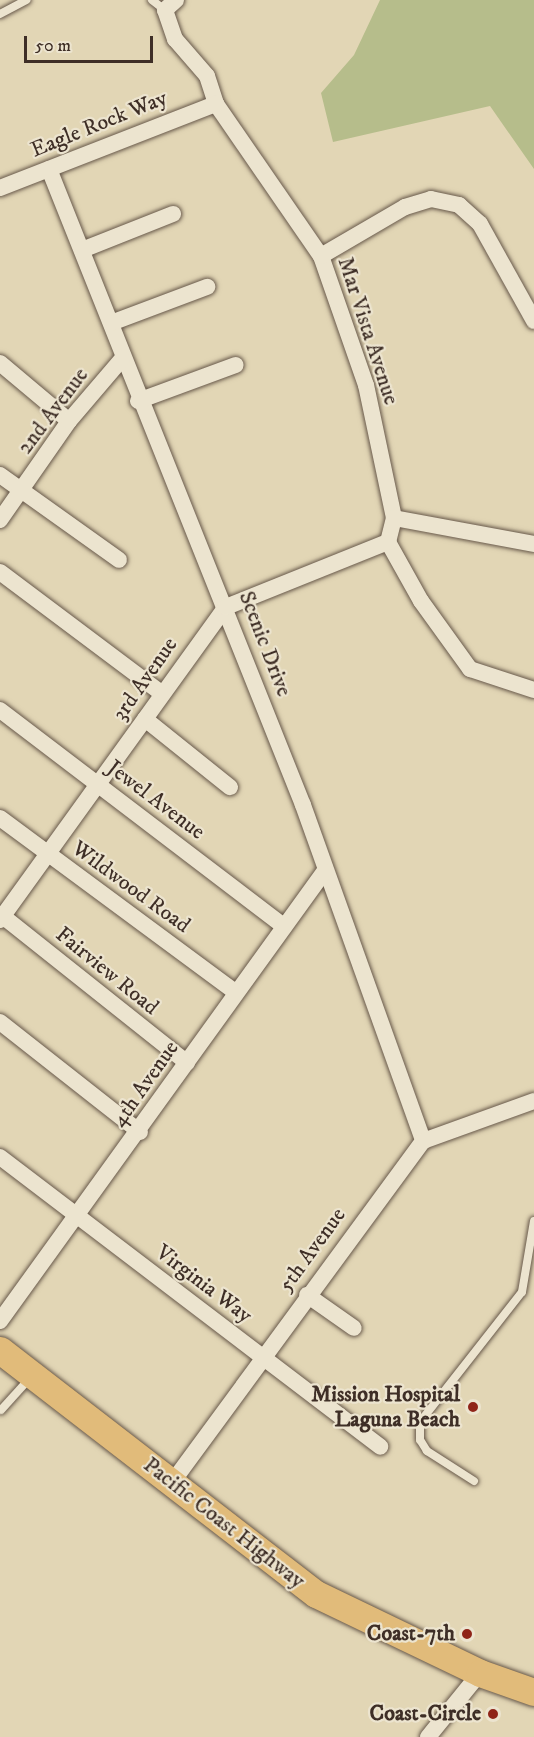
<!DOCTYPE html>
<style>
body{margin:0}
#map{position:relative;width:534px;height:1737px;overflow:hidden;background:#e2d6b5;font-family:"IM FELL DW Pica",serif}
div>[style]{position:absolute}
.green>*{inset:0;background:#b6bd8b}
.roads{filter:drop-shadow(0 0 2px #67584a) drop-shadow(0 0 2px #67584a)}
.service>*{height:8px;margin:-4px;padding:0 4px;transform-origin:4px;border-radius:4px;background:#ece4cf}
.minor>*{height:16px;margin:-8px;padding:0 8px;transform-origin:8px;border-radius:8px;background:#ece4cf}
.trunk>*{height:27px;margin:-13.5px;padding:0 13.5px;transform-origin:13.5px;border-radius:13.5px;background:#e1bb7a}
.dots>*{width:16px;height:16px;translate:-50% -50%;box-sizing:border-box;border:3px solid #ece4cf;border-radius:50%}
span{translate:-50% -50%;white-space:nowrap;text-align:center;line-height:1.15;-webkit-text-stroke:4.5px #ece4cf;paint-order:stroke}
.street-label{font-size:22px;color:#3e2e26}
.poi-label{font-size:22px;color:#3e2e26;font-weight:700}
.right{translate:-100% -50%;text-align:right}
.scale{position:absolute;left:24px;top:36px;width:129px;height:27px;box-sizing:border-box;border:3px solid #3e2e26;border-top:0;padding-left:8px;font-size:18px;line-height:21px;white-space:nowrap;color:#3e2e26;-webkit-text-stroke:4px #ece4cf;paint-order:stroke}
</style>
<div id="map">
<div class="green">
<i style="clip-path:polygon(380px 0,534px 0,534px 169px,490px 106px,333px 142px,321px 93px,354px 55px)"></i>
</div>
<div class="roads">
<div class="service">
<i style="left:152px;top:0;width:16px;rotate:38deg"></i>
<i style="left:0;top:14px;width:30px;rotate:-28deg"></i>
<i style="left:1px;top:1410px;width:43px;rotate:-47.8deg"></i>
<i style="left:474px;top:1481px;width:56px;rotate:-147.4deg"></i>
<i style="left:427px;top:1451px;width:13px;rotate:-122deg"></i>
<i style="left:420px;top:1440px;width:18px;rotate:-90deg"></i>
<i style="left:420px;top:1422px;width:165px;rotate:-51.9deg"></i>
<i style="left:522px;top:1292px;width:72px;rotate:-80.4deg"></i>
</div>
<div class="minor">
<i style="left:176px;top:0;width:15px;rotate:138deg"></i>
<i style="left:165px;top:10px;width:31px;rotate:71deg"></i>
<i style="left:175px;top:39px;width:49px;rotate:49.1deg"></i>
<i style="left:207px;top:76px;width:29px;rotate:72deg"></i>
<i style="left:216px;top:104px;width:185px;rotate:55.4deg"></i>
<i style="left:321px;top:256px;width:137px;rotate:70.8deg"></i>
<i style="left:366px;top:385px;width:136px;rotate:78.1deg"></i>
<i style="left:394px;top:518px;width:25px;rotate:104deg"></i>
<i style="left:388px;top:542px;width:68px;rotate:60.8deg"></i>
<i style="left:421px;top:601px;width:84px;rotate:54.2deg"></i>
<i style="left:470px;top:669px;width:67px;rotate:18.2deg"></i>
<i style="left:49px;top:169px;width:685px;rotate:68.23deg"></i>
<i style="left:303px;top:805px;width:357px;rotate:70.3deg"></i>
<i style="left:0;top:188px;width:232px;rotate:-21.3deg"></i>
<i style="left:82px;top:250px;width:98px;rotate:-21.6deg"></i>
<i style="left:321px;top:256px;width:97px;rotate:-30.3deg"></i>
<i style="left:405px;top:207px;width:27px;rotate:-17deg"></i>
<i style="left:431px;top:199px;width:29px;rotate:12deg"></i>
<i style="left:459px;top:205px;width:28px;rotate:42deg"></i>
<i style="left:480px;top:224px;width:111px;rotate:60.9deg"></i>
<i style="left:111px;top:323px;width:103px;rotate:-20.6deg"></i>
<i style="left:0;top:363px;width:90px;rotate:40deg"></i>
<i style="left:138px;top:401px;width:104px;rotate:-20.2deg"></i>
<i style="left:0;top:475px;width:146px;rotate:35.5deg"></i>
<i style="left:394px;top:518px;width:142px;rotate:10.5deg"></i>
<i style="left:0;top:520px;width:121px;rotate:-55.1deg"></i>
<i style="left:69px;top:421px;width:82px;rotate:-49.5deg"></i>
<i style="left:0;top:572px;width:201px;rotate:36.9deg"></i>
<i style="left:0;top:710px;width:357px;rotate:37.3deg"></i>
<i style="left:145px;top:719px;width:109px;rotate:38.7deg"></i>
<i style="left:0;top:818px;width:292px;rotate:36.5deg"></i>
<i style="left:0;top:914px;width:239px;rotate:38.5deg"></i>
<i style="left:0;top:920px;width:386px;rotate:-54.2deg"></i>
<i style="left:226px;top:607px;width:175px;rotate:-21.9deg"></i>
<i style="left:0;top:1022px;width:178px;rotate:38.2deg"></i>
<i style="left:0;top:1157px;width:478px;rotate:37.3deg"></i>
<i style="left:307px;top:1295px;width:57px;rotate:35.1deg"></i>
<i style="left:0;top:1321px;width:554px;rotate:-54.19deg"></i>
<i style="left:171px;top:1484px;width:426px;rotate:-53.7deg"></i>
<i style="left:423px;top:1141px;width:118px;rotate:-19.8deg"></i>
<i style="left:428px;top:1737px;width:82px;rotate:-50.9deg"></i>
</div>
<div class="trunk">
<i style="left:0;top:1350px;width:399px;rotate:37.7deg"></i>
<i style="left:316px;top:1594px;width:182px;rotate:25.7deg"></i>
<i style="left:480px;top:1673px;width:57px;rotate:19.4deg"></i>
</div>
</div>
<div class="dots">
<i style="left:473px;top:1407px;background:#8f2418"></i>
<i style="left:467px;top:1634px;background:#8f2418"></i>
<i style="left:493px;top:1714px;background:#8f2418"></i>
</div>
<div class="street-label">
<span style="left:99px;top:124px;rotate:-22deg">Eagle Rock Way</span>
<span style="left:368px;top:331px;rotate:72deg">Mar Vista Avenue</span>
<span style="left:53px;top:411px;rotate:-53deg">2nd Avenue</span>
<span style="left:265px;top:644px;rotate:69deg">Scenic Drive</span>
<span style="left:145px;top:679px;rotate:-55deg">3rd Avenue</span>
<span style="left:156px;top:800px;rotate:37deg">Jewel Avenue</span>
<span style="left:131px;top:887px;rotate:36deg">Wildwood Road</span>
<span style="left:107px;top:971px;rotate:39deg">Fairview Road</span>
<span style="left:145px;top:1084px;rotate:-55deg">4th Avenue</span>
<span style="left:312px;top:1250px;rotate:-54deg">5th Avenue</span>
<span style="left:204px;top:1284px;rotate:37deg">Virginia Way</span>
<span style="left:224px;top:1523px;rotate:38deg">Pacific Coast Highway</span>
</div>
<div class="poi-label">
<span class="right" style="left:460px;top:1407px">Mission Hospital<br>Laguna Beach</span>
<span class="right" style="left:455px;top:1634px">Coast-7th</span>
<span class="right" style="left:481px;top:1714px">Coast-Circle</span>
</div>
<div class="scale">50 m</div>
</div>
